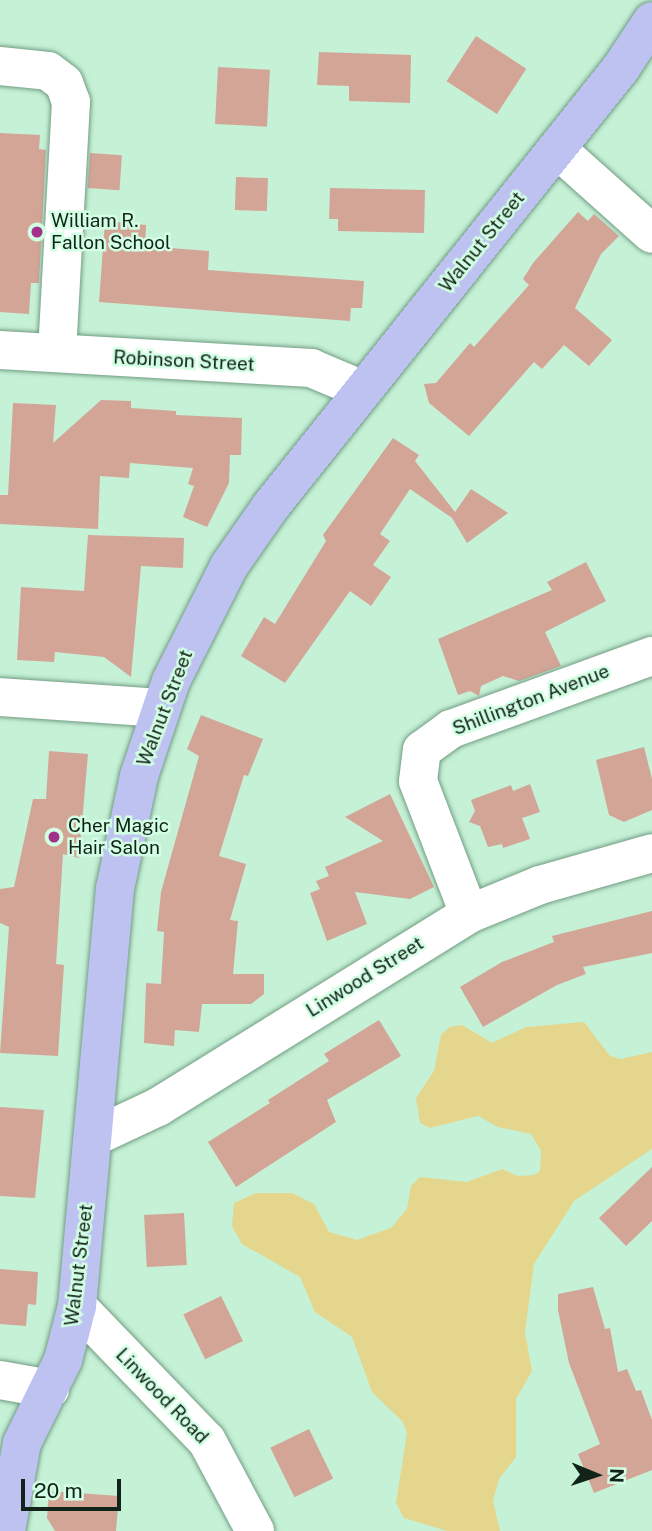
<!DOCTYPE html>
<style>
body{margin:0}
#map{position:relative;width:652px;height:1531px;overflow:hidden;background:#c5f1d6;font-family:"Public Sans",sans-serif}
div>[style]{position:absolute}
.green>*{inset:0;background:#e5d68d}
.building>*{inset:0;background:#d3a597;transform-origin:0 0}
.roads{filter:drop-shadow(0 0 2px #729c83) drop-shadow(0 0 2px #729c83)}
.minor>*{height:38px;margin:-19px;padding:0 19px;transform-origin:19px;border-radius:19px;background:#fff}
.major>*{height:38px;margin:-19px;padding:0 19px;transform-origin:19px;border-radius:19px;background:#bdc2f1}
.dots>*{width:19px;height:19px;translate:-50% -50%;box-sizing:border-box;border:4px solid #d2fee3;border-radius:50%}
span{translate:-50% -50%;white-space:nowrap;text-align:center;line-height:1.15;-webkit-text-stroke:5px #d2fee3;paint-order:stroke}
.poi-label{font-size:19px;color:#122319}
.left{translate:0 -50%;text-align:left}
.street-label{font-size:19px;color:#122319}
.north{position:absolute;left:561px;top:1440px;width:70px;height:70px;-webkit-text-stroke:5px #d2fee3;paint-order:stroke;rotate:92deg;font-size:19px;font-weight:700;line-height:28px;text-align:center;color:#122319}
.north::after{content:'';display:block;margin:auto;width:24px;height:32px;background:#122319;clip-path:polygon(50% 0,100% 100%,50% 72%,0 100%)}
.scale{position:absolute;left:21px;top:1479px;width:100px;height:32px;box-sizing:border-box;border:4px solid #122319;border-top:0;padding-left:9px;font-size:21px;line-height:24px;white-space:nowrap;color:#122319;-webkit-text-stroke:5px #d2fee3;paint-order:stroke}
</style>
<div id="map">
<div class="green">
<i style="clip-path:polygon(584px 1022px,610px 1056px,621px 1059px,652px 1052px,652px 1149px,574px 1201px,534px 1264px,525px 1332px,532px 1371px,516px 1399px,516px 1457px,499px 1479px,493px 1501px,500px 1531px,447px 1531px,404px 1518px,396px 1503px,407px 1433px,403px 1422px,372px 1392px,352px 1337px,315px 1312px,300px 1277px,242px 1244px,232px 1226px,234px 1203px,256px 1193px,292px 1193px,314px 1204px,329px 1232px,357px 1240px,391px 1228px,407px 1209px,411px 1186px,420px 1177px,467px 1182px,502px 1169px,518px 1176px,534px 1175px,540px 1171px,541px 1151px,531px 1134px,498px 1127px,478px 1116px,430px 1128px,420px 1123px,416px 1098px,434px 1071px,441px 1035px,450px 1027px,462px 1025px,492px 1043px,526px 1027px)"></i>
</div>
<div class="building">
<i style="left:476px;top:36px;width:60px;height:54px;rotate:33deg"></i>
<i style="clip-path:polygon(319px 52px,411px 55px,410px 103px,349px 101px,349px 86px,317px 85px)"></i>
<i style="left:218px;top:67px;width:52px;height:57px;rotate:3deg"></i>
<i style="clip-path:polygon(0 133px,40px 135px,39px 149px,46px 150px,39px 283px,31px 283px,29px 314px,0 312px)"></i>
<i style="left:90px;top:153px;width:32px;height:35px;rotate:4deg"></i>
<i style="left:236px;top:177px;width:32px;height:33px;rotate:2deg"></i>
<i style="clip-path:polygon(330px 188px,425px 190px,424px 233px,338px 231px,338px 219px,329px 219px)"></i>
<i style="clip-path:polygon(578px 212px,588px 221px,594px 214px,619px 236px,601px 254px,575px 308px,612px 340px,589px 366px,564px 345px,542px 369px,534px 362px,469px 436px,429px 403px,424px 384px,436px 383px,470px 343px,474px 347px,529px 285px,523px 279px,533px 263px)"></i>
<i style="clip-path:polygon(105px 221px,146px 225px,145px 246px,209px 251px,208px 270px,364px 281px,362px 308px,351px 308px,350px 321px,99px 302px)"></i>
<i style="clip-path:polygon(101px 400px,131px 401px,131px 408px,176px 411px,176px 415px,242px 418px,241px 455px,230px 455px,229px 483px,207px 527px,183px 517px,194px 486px,188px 484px,193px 468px,130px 463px,129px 478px,100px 476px,98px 529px,0 524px,0 495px,8px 495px,13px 403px,56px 405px,53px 443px)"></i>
<i style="clip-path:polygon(393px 438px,419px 455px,415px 461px,455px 512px,471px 489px,508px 513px,467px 543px,452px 518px,410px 489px,380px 534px,390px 541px,373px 565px,391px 577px,371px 606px,350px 591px,285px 683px,241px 656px,264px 617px,275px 624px,326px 541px,323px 535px)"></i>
<i style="clip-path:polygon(88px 535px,184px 538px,183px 568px,141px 566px,131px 677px,104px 657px,55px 652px,54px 662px,17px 660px,21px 587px,84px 591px)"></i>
<i style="clip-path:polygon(586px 562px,606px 601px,545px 632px,561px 666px,519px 681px,503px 676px,481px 686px,479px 696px,470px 691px,458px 695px,438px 639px,552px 590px,547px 582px)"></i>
<i style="clip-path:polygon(201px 715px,263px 739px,248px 776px,244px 775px,219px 856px,246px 864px,230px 920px,238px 921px,233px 974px,264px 974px,264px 994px,251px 1004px,202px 1004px,199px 1032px,175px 1030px,174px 1046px,144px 1043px,146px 983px,161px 984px,164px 932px,157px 931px,161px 892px,199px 756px,187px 749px)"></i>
<i style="clip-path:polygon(644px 747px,652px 779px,652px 810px,624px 822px,609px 815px,596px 760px)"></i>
<i style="clip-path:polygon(49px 751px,88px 754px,79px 858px,63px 854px,56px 964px,64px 965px,58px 1056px,0 1053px,9px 927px,0 923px,0 889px,14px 887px,33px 799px,46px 799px)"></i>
<i style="clip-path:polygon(530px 784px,540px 812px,522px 818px,530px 839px,503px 848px,502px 844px,488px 847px,480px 826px,469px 822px,475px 811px,471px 800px,511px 785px,513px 791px)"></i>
<i style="clip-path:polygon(390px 794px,434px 887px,410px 899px,355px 892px,367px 924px,327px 941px,310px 893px,320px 889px,316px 881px,329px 876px,325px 867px,383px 841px,345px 817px)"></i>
<i style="clip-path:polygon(652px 911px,652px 953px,583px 967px,586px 974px,557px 985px,483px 1027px,460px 987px,502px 962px,554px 942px,552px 936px)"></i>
<i style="clip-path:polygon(379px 1020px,401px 1056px,327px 1100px,336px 1122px,236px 1187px,208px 1142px,270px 1103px,268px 1100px,329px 1061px,324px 1054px)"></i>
<i style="clip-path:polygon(0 1107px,44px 1110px,35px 1198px,0 1196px)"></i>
<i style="clip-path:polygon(652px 1167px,652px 1221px,626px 1246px,599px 1218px)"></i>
<i style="left:184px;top:1213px;width:52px;height:40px;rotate:87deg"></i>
<i style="clip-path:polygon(0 1269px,38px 1272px,36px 1305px,28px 1304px,26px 1326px,0 1324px)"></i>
<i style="clip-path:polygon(593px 1287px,605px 1329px,610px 1328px,618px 1372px,627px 1369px,636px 1391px,641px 1390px,652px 1420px,652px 1470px,594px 1493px,578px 1454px,600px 1444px,569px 1363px,558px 1310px,558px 1294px)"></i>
<i style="left:221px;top:1296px;width:50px;height:42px;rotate:64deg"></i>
<i style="left:309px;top:1429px;width:55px;height:43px;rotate:64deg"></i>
<i style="clip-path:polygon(49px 1491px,119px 1496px,116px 1531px,55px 1531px,47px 1518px)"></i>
</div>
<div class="roads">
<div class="minor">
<i style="left:0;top:66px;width:48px;rotate:5.9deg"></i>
<i style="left:48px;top:71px;width:20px;rotate:37deg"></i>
<i style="left:64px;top:83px;width:20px;rotate:70deg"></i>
<i style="left:71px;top:102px;width:251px;rotate:93.2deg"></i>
<i style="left:557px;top:149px;width:127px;rotate:41.8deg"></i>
<i style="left:0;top:350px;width:312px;rotate:3.3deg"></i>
<i style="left:311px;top:368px;width:56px;rotate:22.9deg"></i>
<i style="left:0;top:697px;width:161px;rotate:3.9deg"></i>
<i style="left:469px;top:914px;width:142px;rotate:-111deg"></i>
<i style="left:418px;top:781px;width:31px;rotate:-83deg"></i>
<i style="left:422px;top:750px;width:36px;rotate:-36deg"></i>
<i style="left:451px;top:729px;width:214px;rotate:-20deg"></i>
<i style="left:94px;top:1137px;width:71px;rotate:-25.1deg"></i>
<i style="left:158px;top:1107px;width:366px;rotate:-31.8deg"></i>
<i style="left:469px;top:914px;width:77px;rotate:-22.2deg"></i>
<i style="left:540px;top:885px;width:116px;rotate:-15.9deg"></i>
<i style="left:77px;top:1306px;width:187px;rotate:46.1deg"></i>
<i style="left:207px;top:1441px;width:102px;rotate:61.9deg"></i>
<i style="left:0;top:1380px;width:51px;rotate:10.2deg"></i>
</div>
<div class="major">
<i style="left:6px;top:1531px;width:89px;rotate:-79.7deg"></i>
<i style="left:22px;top:1443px;width:93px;rotate:-63.7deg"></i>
<i style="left:63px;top:1360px;width:56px;rotate:-75.5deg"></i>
<i style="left:77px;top:1306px;width:419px;rotate:-84.8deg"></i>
<i style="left:115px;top:889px;width:116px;rotate:-78deg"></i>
<i style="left:139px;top:776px;width:100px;rotate:-71.4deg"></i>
<i style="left:171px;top:681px;width:129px;rotate:-63.2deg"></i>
<i style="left:229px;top:566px;width:73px;rotate:-55deg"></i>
<i style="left:271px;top:506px;width:561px;rotate:-51.37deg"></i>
<i style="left:621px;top:68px;width:56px;rotate:-56.6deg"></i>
</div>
</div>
<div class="dots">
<i style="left:37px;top:232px;background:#a22f89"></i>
<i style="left:54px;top:837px;background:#a22f89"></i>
</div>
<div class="poi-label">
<span class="left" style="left:51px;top:232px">William R.<br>Fallon School</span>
<span class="left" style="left:68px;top:837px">Cher Magic<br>Hair Salon</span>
</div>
<div class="street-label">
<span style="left:482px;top:242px;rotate:-51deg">Walnut Street</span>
<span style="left:184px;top:361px;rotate:3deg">Robinson Street</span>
<span style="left:531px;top:700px;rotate:-21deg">Shillington Avenue</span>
<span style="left:165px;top:708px;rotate:-69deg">Walnut Street</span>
<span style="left:365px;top:977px;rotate:-32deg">Linwood Street</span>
<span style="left:79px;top:1265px;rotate:-83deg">Walnut Street</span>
<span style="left:162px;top:1396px;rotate:46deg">Linwood Road</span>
</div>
<div class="north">N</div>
<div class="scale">20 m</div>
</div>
